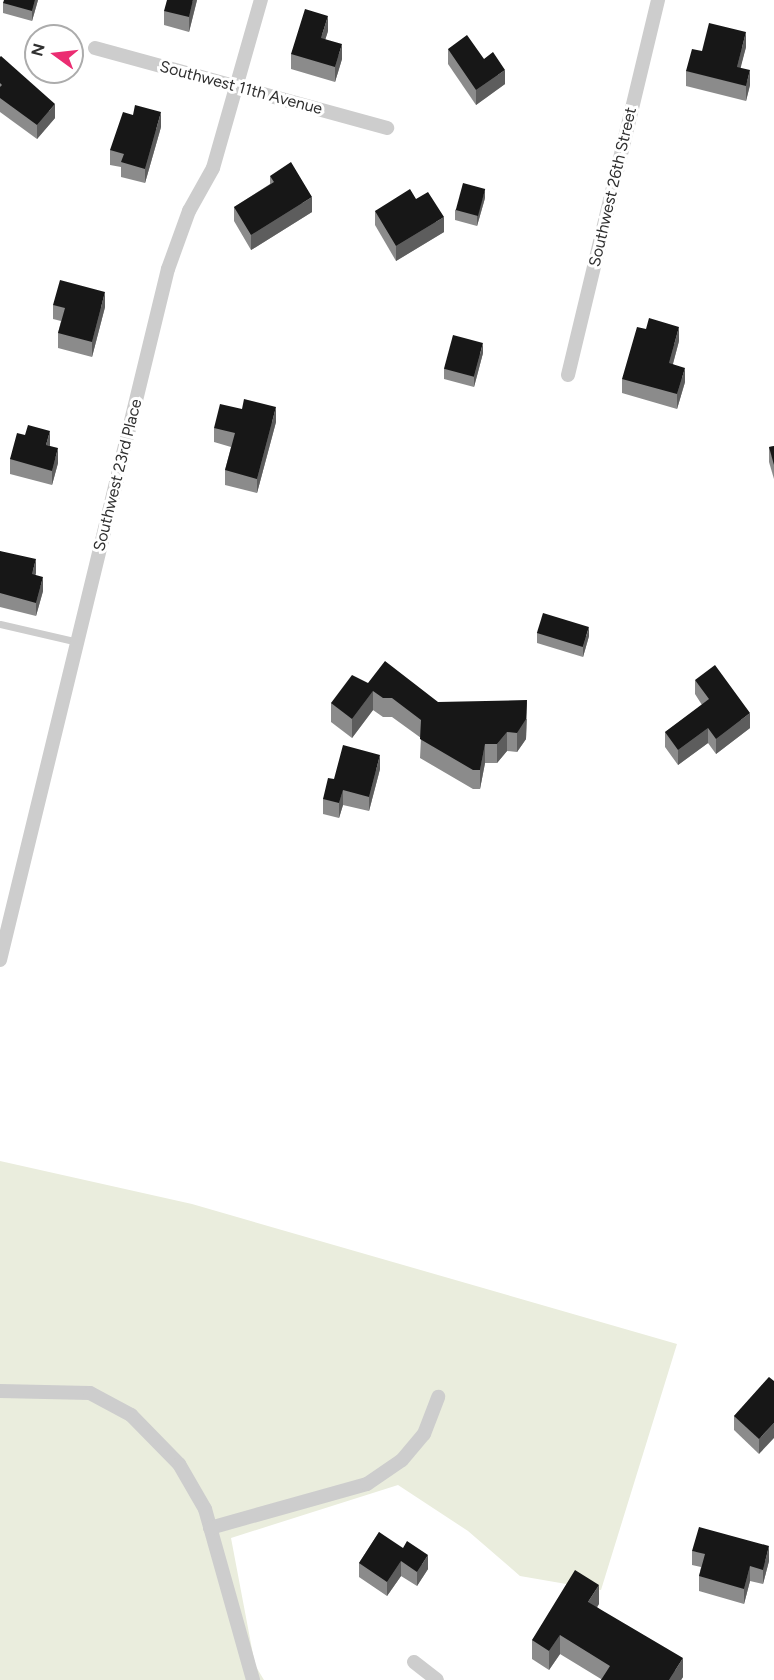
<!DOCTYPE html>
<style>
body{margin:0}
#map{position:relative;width:774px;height:1680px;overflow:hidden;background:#fff;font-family:Figtree,sans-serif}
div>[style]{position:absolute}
.green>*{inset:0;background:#eaeddd}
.service>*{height:7px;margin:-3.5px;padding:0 3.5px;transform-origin:3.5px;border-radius:3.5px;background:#cdcdcd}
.minor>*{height:14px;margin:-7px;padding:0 7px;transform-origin:7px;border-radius:7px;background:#cdcdcd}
.wall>*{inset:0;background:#8b8b8b}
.shaded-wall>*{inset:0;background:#5d5d5d}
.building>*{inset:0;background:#171717;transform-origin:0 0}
span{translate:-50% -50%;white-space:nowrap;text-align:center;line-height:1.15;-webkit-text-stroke:6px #fff;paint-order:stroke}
.street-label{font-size:16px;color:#303030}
.north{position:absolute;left:24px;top:24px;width:60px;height:60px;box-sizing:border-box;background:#fff;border:2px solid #acacac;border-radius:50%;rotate:285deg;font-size:16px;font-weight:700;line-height:24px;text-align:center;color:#303030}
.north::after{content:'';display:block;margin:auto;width:21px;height:27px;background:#eb2d72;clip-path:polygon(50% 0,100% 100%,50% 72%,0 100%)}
</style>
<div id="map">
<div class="green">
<i style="clip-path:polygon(0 1161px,192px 1204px,677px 1344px,601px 1590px,520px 1576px,468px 1531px,398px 1485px,231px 1538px,255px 1665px,264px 1680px,0 1680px)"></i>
</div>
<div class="service">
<i style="left:0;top:624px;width:80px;rotate:13deg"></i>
</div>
<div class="minor">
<i style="left:95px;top:48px;width:303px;rotate:15.3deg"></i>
<i style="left:568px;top:375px;width:386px;rotate:-76.5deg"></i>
<i style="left:0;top:960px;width:711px;rotate:-76.34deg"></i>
<i style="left:168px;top:269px;width:62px;rotate:-70.1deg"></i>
<i style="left:189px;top:211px;width:49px;rotate:-60.8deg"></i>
<i style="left:213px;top:168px;width:175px;rotate:-74.1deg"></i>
<i style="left:0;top:1391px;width:90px;rotate:1.3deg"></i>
<i style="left:90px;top:1393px;width:47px;rotate:28.2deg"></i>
<i style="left:131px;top:1415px;width:69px;rotate:45.6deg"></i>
<i style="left:179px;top:1464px;width:52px;rotate:60deg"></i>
<i style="left:205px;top:1509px;width:178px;rotate:74.3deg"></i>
<i style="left:210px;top:1528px;width:163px;rotate:-15.7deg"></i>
<i style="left:367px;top:1484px;width:42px;rotate:-34.4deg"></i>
<i style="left:402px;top:1460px;width:34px;rotate:-50deg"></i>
<i style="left:424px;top:1434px;width:40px;rotate:-69deg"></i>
<i style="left:414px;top:1662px;width:29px;rotate:38deg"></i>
</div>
<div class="wall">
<i style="clip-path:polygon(38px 0,32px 21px,3px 13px,3px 3px)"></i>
<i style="clip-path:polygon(197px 0,189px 32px,164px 25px,164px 11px)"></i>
<i style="clip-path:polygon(328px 31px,325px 40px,342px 59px,335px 82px,291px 69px,291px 54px)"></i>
<i style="clip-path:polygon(746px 47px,740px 68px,750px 85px,746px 101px,686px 86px,686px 71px,702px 51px)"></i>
<i style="clip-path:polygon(448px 49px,484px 59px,505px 84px,476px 105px,448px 64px)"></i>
<i style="clip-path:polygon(0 57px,55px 118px,37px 139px,0 112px)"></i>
<i style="clip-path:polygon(161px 127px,145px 183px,121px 177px,121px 167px,110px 165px,110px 150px)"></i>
<i style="clip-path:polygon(270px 176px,312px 212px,251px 250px,234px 221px,234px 207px,270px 184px)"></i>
<i style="clip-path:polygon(485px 198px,477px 226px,455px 220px,455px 210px)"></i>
<i style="clip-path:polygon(416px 199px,444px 232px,396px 261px,375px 225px,375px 211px)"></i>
<i style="clip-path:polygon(53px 305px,105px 307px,92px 357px,58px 348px,58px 333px,61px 321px,53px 319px)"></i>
<i style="clip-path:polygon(679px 341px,673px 364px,685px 382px,677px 409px,622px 393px,622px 379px)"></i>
<i style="clip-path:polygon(483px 353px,474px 387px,444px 379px,444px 369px)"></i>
<i style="clip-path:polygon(276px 422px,257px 493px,225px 485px,225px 470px,231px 447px,214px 442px,214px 428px)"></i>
<i style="clip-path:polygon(25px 435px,50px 446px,58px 463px,52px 485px,10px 474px,10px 459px)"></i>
<i style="clip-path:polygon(774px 446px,774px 479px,769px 462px,769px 447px)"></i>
<i style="clip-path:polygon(0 551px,36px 573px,35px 575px,43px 591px,36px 616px,0 607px)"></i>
<i style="clip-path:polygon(537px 633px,589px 636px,583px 657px,537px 643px)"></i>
<i style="clip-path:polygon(695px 680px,750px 728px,716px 754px,708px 743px,678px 765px,665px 747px,665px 732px,702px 705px,695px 694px)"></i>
<i style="clip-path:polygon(368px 683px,438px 702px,527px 719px,526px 739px,517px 752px,507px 751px,497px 763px,485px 763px,480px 789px,473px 789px,420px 758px,421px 738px,392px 717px,383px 717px,373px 710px,352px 738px,331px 722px,331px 703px)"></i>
<i style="clip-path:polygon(380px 769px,369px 811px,343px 805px,339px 818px,323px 814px,323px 799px,334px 779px)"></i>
<i style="clip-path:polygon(769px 1377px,759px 1454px,734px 1430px,734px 1416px)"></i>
<i style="clip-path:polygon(379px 1532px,428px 1569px,417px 1586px,401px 1576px,387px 1596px,359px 1577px,359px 1563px)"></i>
<i style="clip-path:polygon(692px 1551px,769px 1561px,763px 1584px,750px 1581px,744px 1604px,699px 1591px,699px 1576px,701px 1567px,692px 1565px)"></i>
<i style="clip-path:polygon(599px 1604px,597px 1607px,683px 1677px,681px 1680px,601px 1680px,601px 1679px,560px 1654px,549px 1670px,532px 1659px,532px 1640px)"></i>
</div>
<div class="shaded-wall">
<i style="clip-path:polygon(35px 0,38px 0,32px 21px,32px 11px)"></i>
<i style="clip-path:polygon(193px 0,197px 0,189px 32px,189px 17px)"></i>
<i style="clip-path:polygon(328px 16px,328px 31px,321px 53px,321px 38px)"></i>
<i style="clip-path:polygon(746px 32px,746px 47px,737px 82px,737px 67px)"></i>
<i style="clip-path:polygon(342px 44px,342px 59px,335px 82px,335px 67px)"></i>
<i style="clip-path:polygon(505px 70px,505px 84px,476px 105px,476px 90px)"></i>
<i style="clip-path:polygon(750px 70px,750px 85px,746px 101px,746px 86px)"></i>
<i style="clip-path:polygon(55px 104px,55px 118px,37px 139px,37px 125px)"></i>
<i style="clip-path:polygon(161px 112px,161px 127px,145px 183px,145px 169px)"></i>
<i style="clip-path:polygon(485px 189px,485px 198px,477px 226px,477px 216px)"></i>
<i style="clip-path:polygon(312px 197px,312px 212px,251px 250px,251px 235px)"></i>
<i style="clip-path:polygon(444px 217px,444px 232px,396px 261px,396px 246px)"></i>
<i style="clip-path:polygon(105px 292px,105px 307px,92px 357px,92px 342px)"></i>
<i style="clip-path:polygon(679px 327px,679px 341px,669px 378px,669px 363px)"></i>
<i style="clip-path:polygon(483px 343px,483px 353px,474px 387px,474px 377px)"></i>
<i style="clip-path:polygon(685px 368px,685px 382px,677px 409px,677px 394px)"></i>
<i style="clip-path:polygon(276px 407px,276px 422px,257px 493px,257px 479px)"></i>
<i style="clip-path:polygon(50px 431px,50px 446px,46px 445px)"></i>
<i style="clip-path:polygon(58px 448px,58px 463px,52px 485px,52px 471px)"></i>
<i style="clip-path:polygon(36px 559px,36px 573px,32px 588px,32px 574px)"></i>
<i style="clip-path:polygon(43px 577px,43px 591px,36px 616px,36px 603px)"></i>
<i style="clip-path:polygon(589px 627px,589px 636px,583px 657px,583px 647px)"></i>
<i style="clip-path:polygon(373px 691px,373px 710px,352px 738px,352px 719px)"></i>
<i style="clip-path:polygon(527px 700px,526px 739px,517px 752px,517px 733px)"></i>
<i style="clip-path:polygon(750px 713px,750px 728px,716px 754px,716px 739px)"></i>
<i style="clip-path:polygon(708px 728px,708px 743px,678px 765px,678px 750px)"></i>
<i style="clip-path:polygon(507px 732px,507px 751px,497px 763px,497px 744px)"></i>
<i style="clip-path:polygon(485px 744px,485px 763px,480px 789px,480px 770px)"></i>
<i style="clip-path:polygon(380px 755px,380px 769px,369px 811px,369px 797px)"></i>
<i style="clip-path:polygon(343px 790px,343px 805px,339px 818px,339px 803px)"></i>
<i style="clip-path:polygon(774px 1423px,774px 1438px,759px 1454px,759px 1439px)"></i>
<i style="clip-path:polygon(769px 1546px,769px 1561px,763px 1584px,763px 1570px)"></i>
<i style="clip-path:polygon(428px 1555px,428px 1569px,417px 1586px,417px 1572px)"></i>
<i style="clip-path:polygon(401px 1561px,401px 1576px,387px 1596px,387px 1582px)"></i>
<i style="clip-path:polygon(750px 1566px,750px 1581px,744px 1604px,744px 1589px)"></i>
<i style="clip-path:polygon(599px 1585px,599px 1604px,588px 1621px,588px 1602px)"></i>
<i style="clip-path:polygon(560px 1635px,560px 1654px,549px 1670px,549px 1651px)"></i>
<i style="clip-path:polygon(683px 1658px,683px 1677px,681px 1680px,669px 1680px)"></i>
</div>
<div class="building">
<i style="clip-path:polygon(4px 0,35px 0,32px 11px,3px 3px)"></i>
<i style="clip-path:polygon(167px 0,193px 0,189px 17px,164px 11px)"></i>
<i style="clip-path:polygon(305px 9px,328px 16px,321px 38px,342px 44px,335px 67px,291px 54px)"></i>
<i style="clip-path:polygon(709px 23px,746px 32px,737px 67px,750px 70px,746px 86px,686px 71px,692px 49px,702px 51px)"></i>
<i style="clip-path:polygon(467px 35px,484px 59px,493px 52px,505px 70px,476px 90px,448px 49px)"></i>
<i style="clip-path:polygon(1px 56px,55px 104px,37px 125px,0 98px,0 87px,2px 85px,0 83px,0 57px)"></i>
<i style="clip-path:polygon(135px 105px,161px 112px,145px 169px,121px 162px,124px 154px,110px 150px,123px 112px,133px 115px)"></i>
<i style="clip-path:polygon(291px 162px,312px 197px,251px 235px,234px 207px,274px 182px,270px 176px)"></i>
<i style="left:463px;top:183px;width:23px;height:28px;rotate:15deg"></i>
<i style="clip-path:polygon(410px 189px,416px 199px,428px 192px,444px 217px,396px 246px,375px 211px)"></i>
<i style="clip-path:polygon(60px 280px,105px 292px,92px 342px,58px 333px,65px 308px,53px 305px)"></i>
<i style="clip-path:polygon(649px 318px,679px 327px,669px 363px,685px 368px,677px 394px,622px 379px,637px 327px,646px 329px)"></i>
<i style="left:453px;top:335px;width:31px;height:35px;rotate:15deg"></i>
<i style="clip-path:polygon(244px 399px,276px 407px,257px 479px,225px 470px,235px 433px,214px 428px,220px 404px,242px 409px)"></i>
<i style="clip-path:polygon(28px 425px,50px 431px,46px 445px,58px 448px,52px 471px,10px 459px,17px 433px,25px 435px)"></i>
<i style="clip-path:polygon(774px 446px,774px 465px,769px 447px)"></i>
<i style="clip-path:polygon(0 551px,36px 559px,32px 574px,43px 577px,36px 603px,0 593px)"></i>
<i style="left:543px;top:613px;width:48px;height:21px;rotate:17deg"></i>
<i style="clip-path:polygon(385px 661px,438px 702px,527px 700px,526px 719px,517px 733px,507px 732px,497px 744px,485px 744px,480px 770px,473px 770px,420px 739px,421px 720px,392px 698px,383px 698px,373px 691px,352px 719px,331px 703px,352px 675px,368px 683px)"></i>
<i style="clip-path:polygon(715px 665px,750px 713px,716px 739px,708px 728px,678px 750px,665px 732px,709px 699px,695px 680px)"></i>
<i style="clip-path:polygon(343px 745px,380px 755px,369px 797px,343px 790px,339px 803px,323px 799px,328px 778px,334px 779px)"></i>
<i style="clip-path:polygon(769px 1377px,774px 1381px,774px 1423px,759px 1439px,734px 1416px)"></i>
<i style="clip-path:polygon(699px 1527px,769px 1546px,763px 1570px,750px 1566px,744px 1589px,699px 1576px,705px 1554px,692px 1551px)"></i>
<i style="clip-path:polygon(379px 1532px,403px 1548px,407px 1541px,428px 1555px,417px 1572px,401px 1561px,387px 1582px,359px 1563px)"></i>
<i style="clip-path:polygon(575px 1570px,599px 1585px,588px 1602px,683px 1658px,669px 1680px,601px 1680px,610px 1666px,560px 1635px,549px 1651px,532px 1640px)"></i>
</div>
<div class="street-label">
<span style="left:241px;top:88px;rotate:15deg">Southwest 11th Avenue</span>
<span style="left:613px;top:187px;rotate:-77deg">Southwest 26th Street</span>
<span style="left:118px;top:475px;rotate:-76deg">Southwest 23rd Place</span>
</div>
<div class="north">N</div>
</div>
